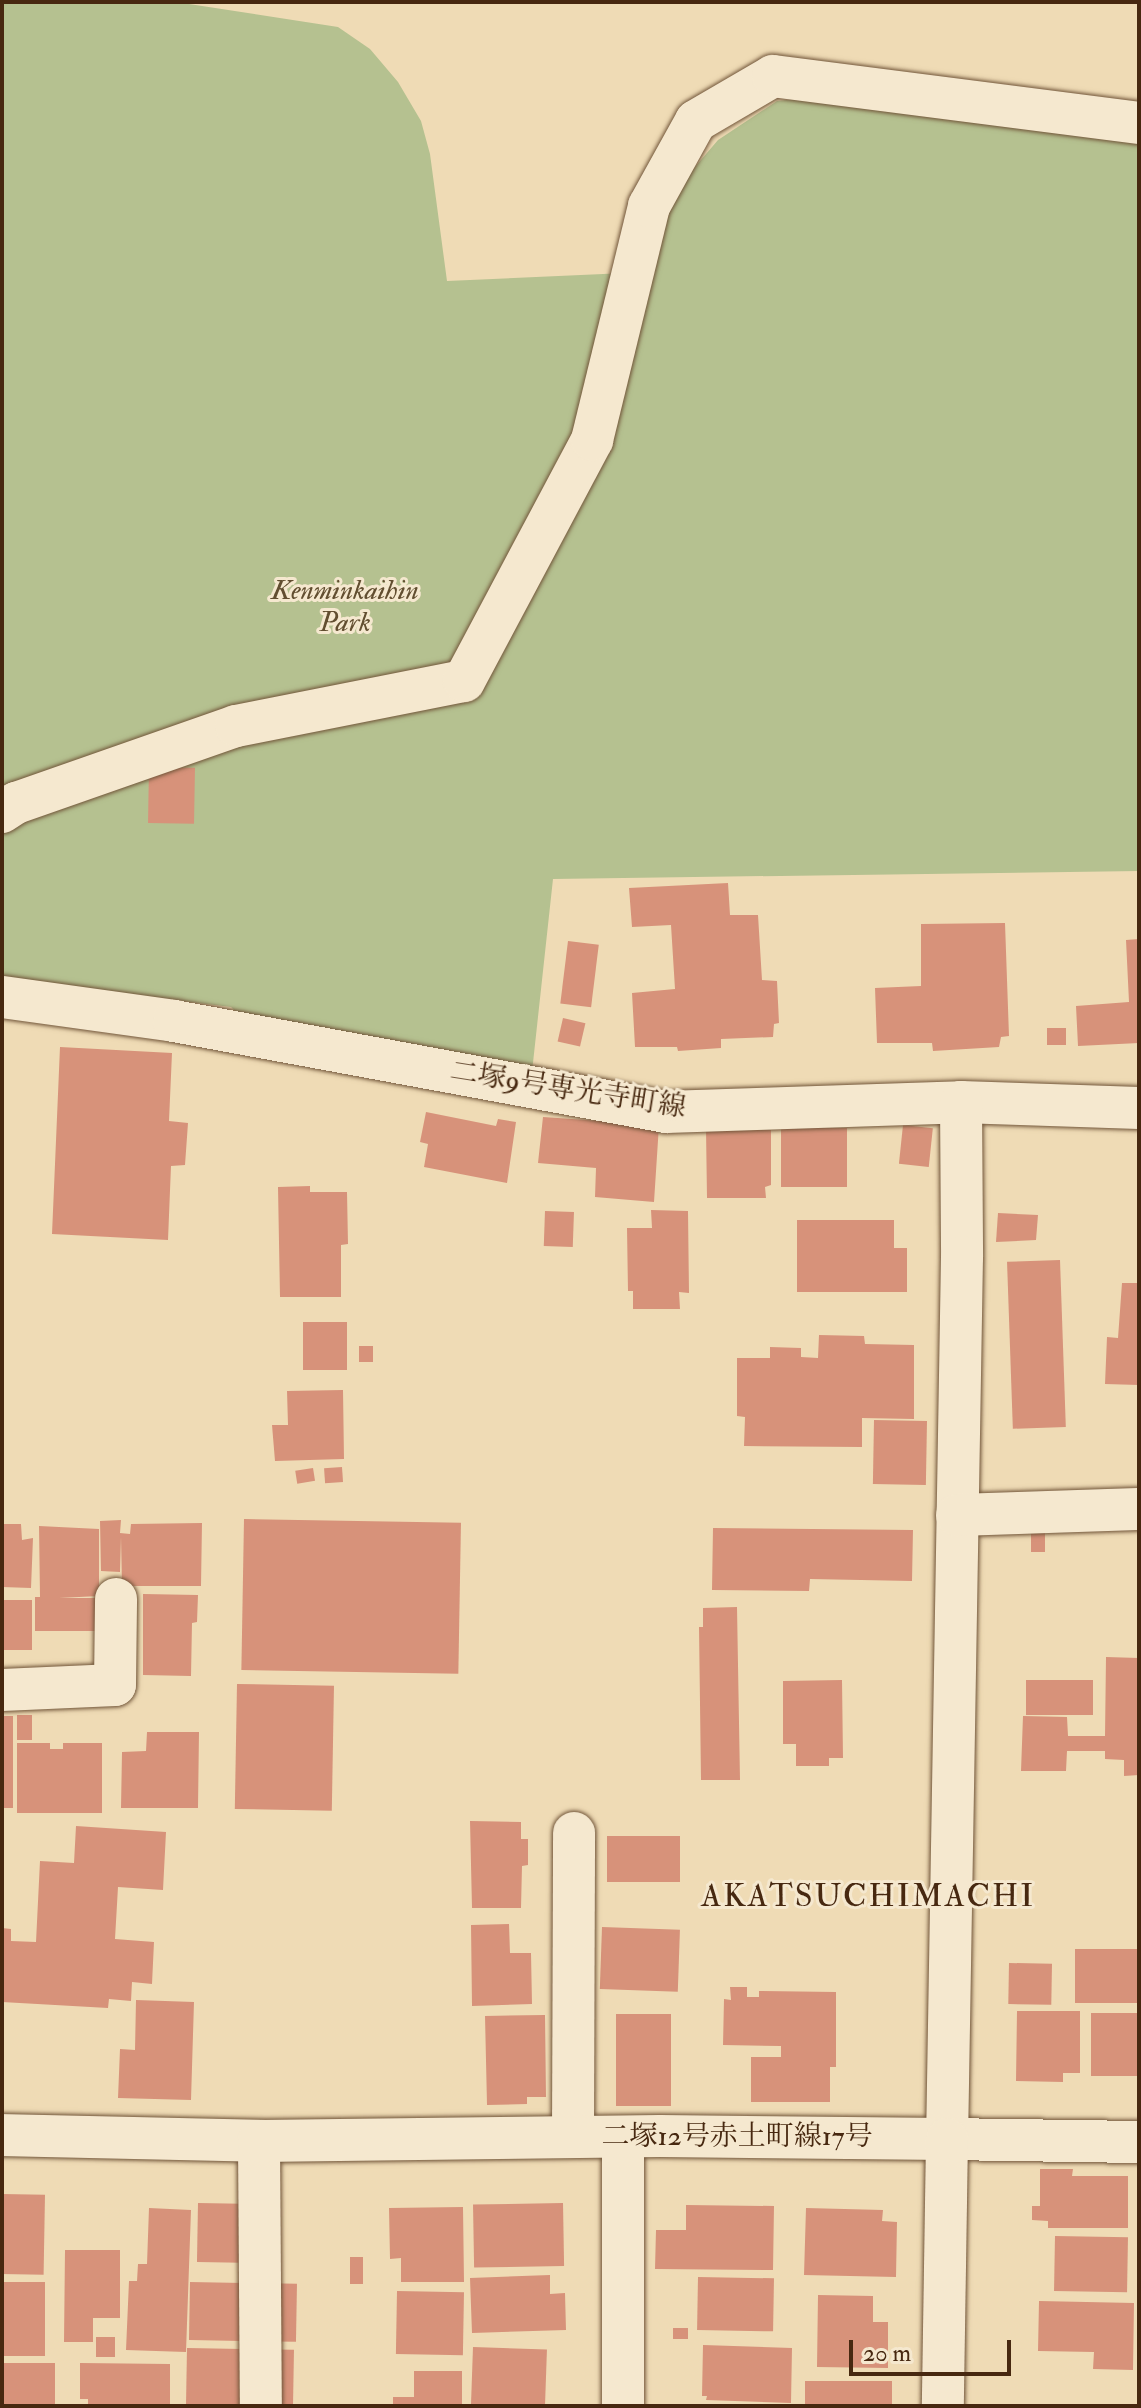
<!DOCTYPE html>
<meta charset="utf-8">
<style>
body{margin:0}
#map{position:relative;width:1141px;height:2408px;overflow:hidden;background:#efdbb5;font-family:"IM FELL Double Pica","Noto Serif JP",serif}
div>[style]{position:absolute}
.green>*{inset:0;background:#b5c190}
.building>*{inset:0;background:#d7927a;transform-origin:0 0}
.roads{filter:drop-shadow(0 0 2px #715539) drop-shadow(0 0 2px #715539)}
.minor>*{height:42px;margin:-21px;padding:0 21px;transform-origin:21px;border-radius:21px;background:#f5e8cf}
span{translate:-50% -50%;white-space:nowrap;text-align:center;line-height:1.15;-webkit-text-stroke:6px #f5e8cf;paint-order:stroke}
.park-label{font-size:28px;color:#624e30;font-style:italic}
.street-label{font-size:28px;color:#472810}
.quarter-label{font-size:32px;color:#472810;letter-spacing:2px}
.frame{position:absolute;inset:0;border:4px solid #472810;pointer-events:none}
.scale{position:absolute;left:849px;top:2340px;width:162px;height:36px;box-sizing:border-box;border:4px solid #472810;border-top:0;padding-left:10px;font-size:24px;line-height:28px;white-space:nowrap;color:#472810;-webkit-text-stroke:6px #f5e8cf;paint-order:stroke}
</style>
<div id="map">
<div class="green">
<i style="clip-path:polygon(2px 2px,176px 2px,338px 27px,370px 49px,398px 82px,421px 121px,430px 154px,447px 281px,648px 272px,671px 204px,689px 174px,718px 140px,777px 101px,822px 96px,1139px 138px,1139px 871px,553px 879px,532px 1072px,239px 1015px,231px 1007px,2px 979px)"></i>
</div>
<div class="building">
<i style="left:149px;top:767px;width:46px;height:56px;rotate:1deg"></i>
<i style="clip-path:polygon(728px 883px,730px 915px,758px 915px,762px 980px,777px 981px,779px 1023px,774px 1024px,773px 1037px,721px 1039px,721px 1048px,678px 1051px,677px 1047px,635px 1047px,632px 993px,675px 989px,671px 925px,632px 927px,629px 888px)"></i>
<i style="clip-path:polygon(1005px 923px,1009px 1036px,1001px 1037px,999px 1047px,933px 1051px,932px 1043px,877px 1043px,875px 988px,921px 986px,921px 924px)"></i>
<i style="clip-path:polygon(1139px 939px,1139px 1043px,1078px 1046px,1076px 1006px,1129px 1002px,1126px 940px)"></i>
<i style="left:568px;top:941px;width:31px;height:63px;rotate:7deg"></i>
<i style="left:563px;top:1018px;width:23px;height:24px;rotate:13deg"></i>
<i style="left:1047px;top:1028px;width:19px;height:17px"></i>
<i style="clip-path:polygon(60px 1047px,172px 1053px,169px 1121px,188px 1123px,185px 1165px,171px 1166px,168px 1240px,52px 1234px)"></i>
<i style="clip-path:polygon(426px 1112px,496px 1126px,498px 1119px,516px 1122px,507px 1183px,424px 1167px,428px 1144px,420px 1142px)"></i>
<i style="clip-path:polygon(543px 1117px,659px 1125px,654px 1202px,595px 1197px,596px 1168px,538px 1163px)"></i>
<i style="left:903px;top:1125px;width:30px;height:39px;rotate:6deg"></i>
<i style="left:781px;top:1128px;width:66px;height:59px"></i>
<i style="clip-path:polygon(706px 1129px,771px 1130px,771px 1185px,765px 1187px,766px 1198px,707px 1198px)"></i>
<i style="clip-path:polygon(310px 1186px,310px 1192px,347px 1192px,348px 1244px,341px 1245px,341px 1297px,280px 1297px,278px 1187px)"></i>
<i style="clip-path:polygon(651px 1210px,688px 1211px,689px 1293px,679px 1292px,680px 1309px,633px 1309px,633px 1291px,628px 1291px,627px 1228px,652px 1228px)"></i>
<i style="left:545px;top:1211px;width:29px;height:35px;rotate:2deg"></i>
<i style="clip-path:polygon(998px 1213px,1038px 1215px,1036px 1240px,996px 1242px)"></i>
<i style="clip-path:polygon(797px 1220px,894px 1220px,894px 1248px,907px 1248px,907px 1292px,797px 1292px)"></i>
<i style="left:1060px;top:1260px;width:167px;height:53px;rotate:88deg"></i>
<i style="clip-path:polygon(1122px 1283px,1139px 1283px,1139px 1385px,1105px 1384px,1107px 1337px,1118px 1338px)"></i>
<i style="left:347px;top:1322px;width:48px;height:44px;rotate:90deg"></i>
<i style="clip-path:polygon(819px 1335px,864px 1336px,865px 1344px,914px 1345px,914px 1419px,862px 1418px,862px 1447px,744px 1446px,745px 1417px,737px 1416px,737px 1358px,770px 1358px,770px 1347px,801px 1348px,801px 1357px,818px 1358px)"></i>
<i style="left:359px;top:1346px;width:14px;height:16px"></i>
<i style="clip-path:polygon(343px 1390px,344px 1459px,275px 1461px,272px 1425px,288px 1425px,287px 1391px)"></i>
<i style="left:874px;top:1420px;width:53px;height:64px;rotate:1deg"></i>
<i style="left:342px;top:1467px;width:15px;height:18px;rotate:86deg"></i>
<i style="left:313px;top:1468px;width:13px;height:18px;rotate:81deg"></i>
<i style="left:244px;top:1519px;width:217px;height:151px;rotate:1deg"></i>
<i style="clip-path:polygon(121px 1520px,120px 1533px,130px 1534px,131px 1524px,202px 1523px,201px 1586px,122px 1586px,121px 1537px,120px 1572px,101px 1571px,100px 1521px)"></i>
<i style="clip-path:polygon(2px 1524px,21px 1524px,22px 1540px,33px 1538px,31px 1588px,2px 1587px)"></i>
<i style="clip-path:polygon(39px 1526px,99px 1529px,99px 1596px,59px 1598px,105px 1598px,105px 1631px,35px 1631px,35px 1597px,40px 1597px)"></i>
<i style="clip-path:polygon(713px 1528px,913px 1530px,912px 1581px,810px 1579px,809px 1591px,712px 1590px)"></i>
<i style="left:1031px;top:1530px;width:14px;height:22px"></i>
<i style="clip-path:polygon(143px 1594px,198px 1595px,197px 1622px,192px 1623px,191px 1676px,143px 1675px)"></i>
<i style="left:2px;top:1600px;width:30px;height:50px"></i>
<i style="clip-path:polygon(737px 1607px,740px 1780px,701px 1780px,699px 1627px,703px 1627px,703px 1608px)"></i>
<i style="clip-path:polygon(1106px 1657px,1139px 1658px,1139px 1775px,1124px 1776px,1124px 1760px,1105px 1759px,1105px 1751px,1067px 1751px,1066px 1771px,1021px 1771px,1023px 1716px,1067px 1717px,1068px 1736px,1105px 1736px)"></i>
<i style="clip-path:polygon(842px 1680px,843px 1758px,829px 1758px,829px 1766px,796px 1766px,796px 1744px,783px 1744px,783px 1681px)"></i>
<i style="left:1026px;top:1680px;width:67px;height:35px"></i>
<i style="left:237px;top:1684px;width:97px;height:125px;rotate:1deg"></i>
<i style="left:17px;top:1715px;width:15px;height:25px"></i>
<i style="left:2px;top:1716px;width:11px;height:92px"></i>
<i style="clip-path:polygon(147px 1732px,199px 1732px,198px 1808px,121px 1808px,122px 1752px,146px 1751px)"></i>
<i style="clip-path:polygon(17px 1743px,50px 1743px,50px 1749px,63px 1749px,63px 1743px,102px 1743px,102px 1813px,17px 1813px)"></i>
<i style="clip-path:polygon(470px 1821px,521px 1822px,521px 1839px,528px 1839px,528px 1865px,522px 1866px,521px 1908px,472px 1908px)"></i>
<i style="clip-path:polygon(76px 1826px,166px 1832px,163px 1890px,118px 1887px,115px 1939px,154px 1942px,152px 1984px,132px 1982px,131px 2001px,109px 1999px,108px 2008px,2px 2002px,2px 1928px,11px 1929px,11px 1941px,36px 1942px,40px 1861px,74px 1863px)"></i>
<i style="left:680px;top:1836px;width:46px;height:73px;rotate:90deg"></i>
<i style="clip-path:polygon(509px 1924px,510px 1953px,531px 1953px,532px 2004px,472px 2006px,471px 1925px)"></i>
<i style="left:602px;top:1927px;width:78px;height:62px;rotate:2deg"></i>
<i style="left:1075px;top:1949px;width:64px;height:54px"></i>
<i style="left:1009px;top:1963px;width:43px;height:41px;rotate:1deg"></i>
<i style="clip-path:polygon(730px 1987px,747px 1987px,747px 1997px,759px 1997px,759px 1991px,836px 1992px,836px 2067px,830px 2067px,830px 2102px,751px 2102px,751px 2057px,781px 2057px,781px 2046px,723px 2045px,724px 1999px,731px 2000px)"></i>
<i style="clip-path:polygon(136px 2000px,194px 2002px,191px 2100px,118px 2098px,120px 2049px,135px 2050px)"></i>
<i style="clip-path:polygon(1017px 2011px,1080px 2011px,1080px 2073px,1063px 2073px,1063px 2082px,1016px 2081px)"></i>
<i style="left:1139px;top:2013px;width:63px;height:48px;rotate:90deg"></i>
<i style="left:616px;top:2014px;width:55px;height:92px"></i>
<i style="clip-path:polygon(545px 2015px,546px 2097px,527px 2097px,527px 2104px,487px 2105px,485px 2016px)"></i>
<i style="clip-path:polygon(1040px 2169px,1073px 2169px,1072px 2176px,1128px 2176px,1128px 2228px,1048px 2228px,1048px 2221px,1032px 2220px,1032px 2206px,1040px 2206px)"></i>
<i style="left:2px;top:2194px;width:43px;height:80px;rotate:1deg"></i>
<i style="left:198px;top:2203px;width:62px;height:59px;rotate:1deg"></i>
<i style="left:563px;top:2203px;width:63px;height:90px;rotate:89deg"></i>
<i style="clip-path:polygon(686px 2205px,774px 2206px,773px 2270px,655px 2269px,656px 2230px,686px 2230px)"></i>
<i style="clip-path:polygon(463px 2207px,464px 2282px,401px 2282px,401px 2258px,390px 2259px,389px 2208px)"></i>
<i style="clip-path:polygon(149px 2208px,191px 2210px,186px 2352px,126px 2350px,129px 2281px,137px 2281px,138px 2264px,147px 2264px)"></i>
<i style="clip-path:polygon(806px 2208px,883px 2210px,882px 2221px,897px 2222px,896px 2277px,804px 2275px)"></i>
<i style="left:1055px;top:2236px;width:73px;height:55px;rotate:1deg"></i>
<i style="clip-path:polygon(65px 2250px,120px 2250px,120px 2318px,93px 2318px,93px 2342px,64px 2342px)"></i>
<i style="left:350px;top:2257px;width:13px;height:27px"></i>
<i style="clip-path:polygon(550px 2275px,550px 2294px,565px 2293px,566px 2330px,472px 2333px,470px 2278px)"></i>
<i style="left:698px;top:2277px;width:76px;height:53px;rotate:1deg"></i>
<i style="left:2px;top:2282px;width:43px;height:74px"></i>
<i style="left:190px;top:2282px;width:107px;height:58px;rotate:1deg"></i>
<i style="left:397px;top:2291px;width:67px;height:63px;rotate:1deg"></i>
<i style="clip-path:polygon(818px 2295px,873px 2296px,873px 2322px,888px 2322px,888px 2368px,817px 2367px)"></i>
<i style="clip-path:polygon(1039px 2301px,1134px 2303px,1133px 2370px,1093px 2369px,1094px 2352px,1038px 2351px)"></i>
<i style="left:673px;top:2328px;width:15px;height:11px"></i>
<i style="left:96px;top:2337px;width:19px;height:20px"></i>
<i style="clip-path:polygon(703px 2345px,792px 2348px,791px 2403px,706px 2400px,707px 2396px,702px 2396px)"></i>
<i style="left:473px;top:2347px;width:74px;height:59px;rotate:2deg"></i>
<i style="left:187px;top:2348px;width:107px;height:58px;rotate:1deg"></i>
<i style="left:2px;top:2363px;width:53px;height:43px"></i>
<i style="clip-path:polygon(80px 2363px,170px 2364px,170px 2406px,88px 2406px,88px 2399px,80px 2399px)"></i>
<i style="clip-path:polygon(414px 2371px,462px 2371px,462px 2406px,393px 2406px,393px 2397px,414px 2397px)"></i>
<i style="left:805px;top:2381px;width:87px;height:25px"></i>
</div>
<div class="roads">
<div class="minor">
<i style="left:2px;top:812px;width:17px;rotate:-33deg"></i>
<i style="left:16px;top:803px;width:233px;rotate:-19.3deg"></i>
<i style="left:236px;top:726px;width:232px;rotate:-11.2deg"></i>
<i style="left:464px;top:681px;width:273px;rotate:-62deg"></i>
<i style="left:592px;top:440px;width:241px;rotate:-76.3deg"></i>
<i style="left:649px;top:206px;width:97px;rotate:-61.1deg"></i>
<i style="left:696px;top:121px;width:89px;rotate:-30.3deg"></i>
<i style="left:773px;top:76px;width:369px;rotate:7.3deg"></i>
<i style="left:2px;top:997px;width:174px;rotate:7.9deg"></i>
<i style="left:174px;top:1021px;width:500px;rotate:10.48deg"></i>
<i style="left:666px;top:1112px;width:295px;rotate:-1.9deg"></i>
<i style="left:961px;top:1102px;width:178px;rotate:1.9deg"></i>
<i style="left:961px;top:1102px;width:155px;rotate:89.6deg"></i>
<i style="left:962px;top:1257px;width:882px;rotate:90.97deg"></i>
<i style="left:947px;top:2139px;width:192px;rotate:0.9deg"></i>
<i style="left:957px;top:1515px;width:182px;rotate:-1.9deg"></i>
<i style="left:2px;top:1690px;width:113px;rotate:-2.5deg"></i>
<i style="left:115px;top:1685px;width:86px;rotate:-89.3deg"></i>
<i style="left:2px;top:2135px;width:257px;rotate:1.3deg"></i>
<i style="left:259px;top:2141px;width:265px;rotate:89.6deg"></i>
<i style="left:573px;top:2136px;width:303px;rotate:-89.8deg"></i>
<i style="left:623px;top:2137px;width:269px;rotate:90deg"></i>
<i style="left:259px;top:2141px;width:401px;rotate:-0.7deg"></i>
<i style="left:660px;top:2136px;width:287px;rotate:0.6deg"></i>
<i style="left:947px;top:2139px;width:267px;rotate:90.9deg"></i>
</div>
</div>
<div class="park-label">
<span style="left:345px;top:607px">Kenminkaihin<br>Park</span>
</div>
<div class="street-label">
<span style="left:568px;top:1090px;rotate:9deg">二塚9号専光寺町線</span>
<span style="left:737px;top:2137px">二塚12号赤土町線17号</span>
</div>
<div class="quarter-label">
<span style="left:868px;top:1896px">AKATSUCHIMACHI</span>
</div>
<div class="frame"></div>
<div class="scale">20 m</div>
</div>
